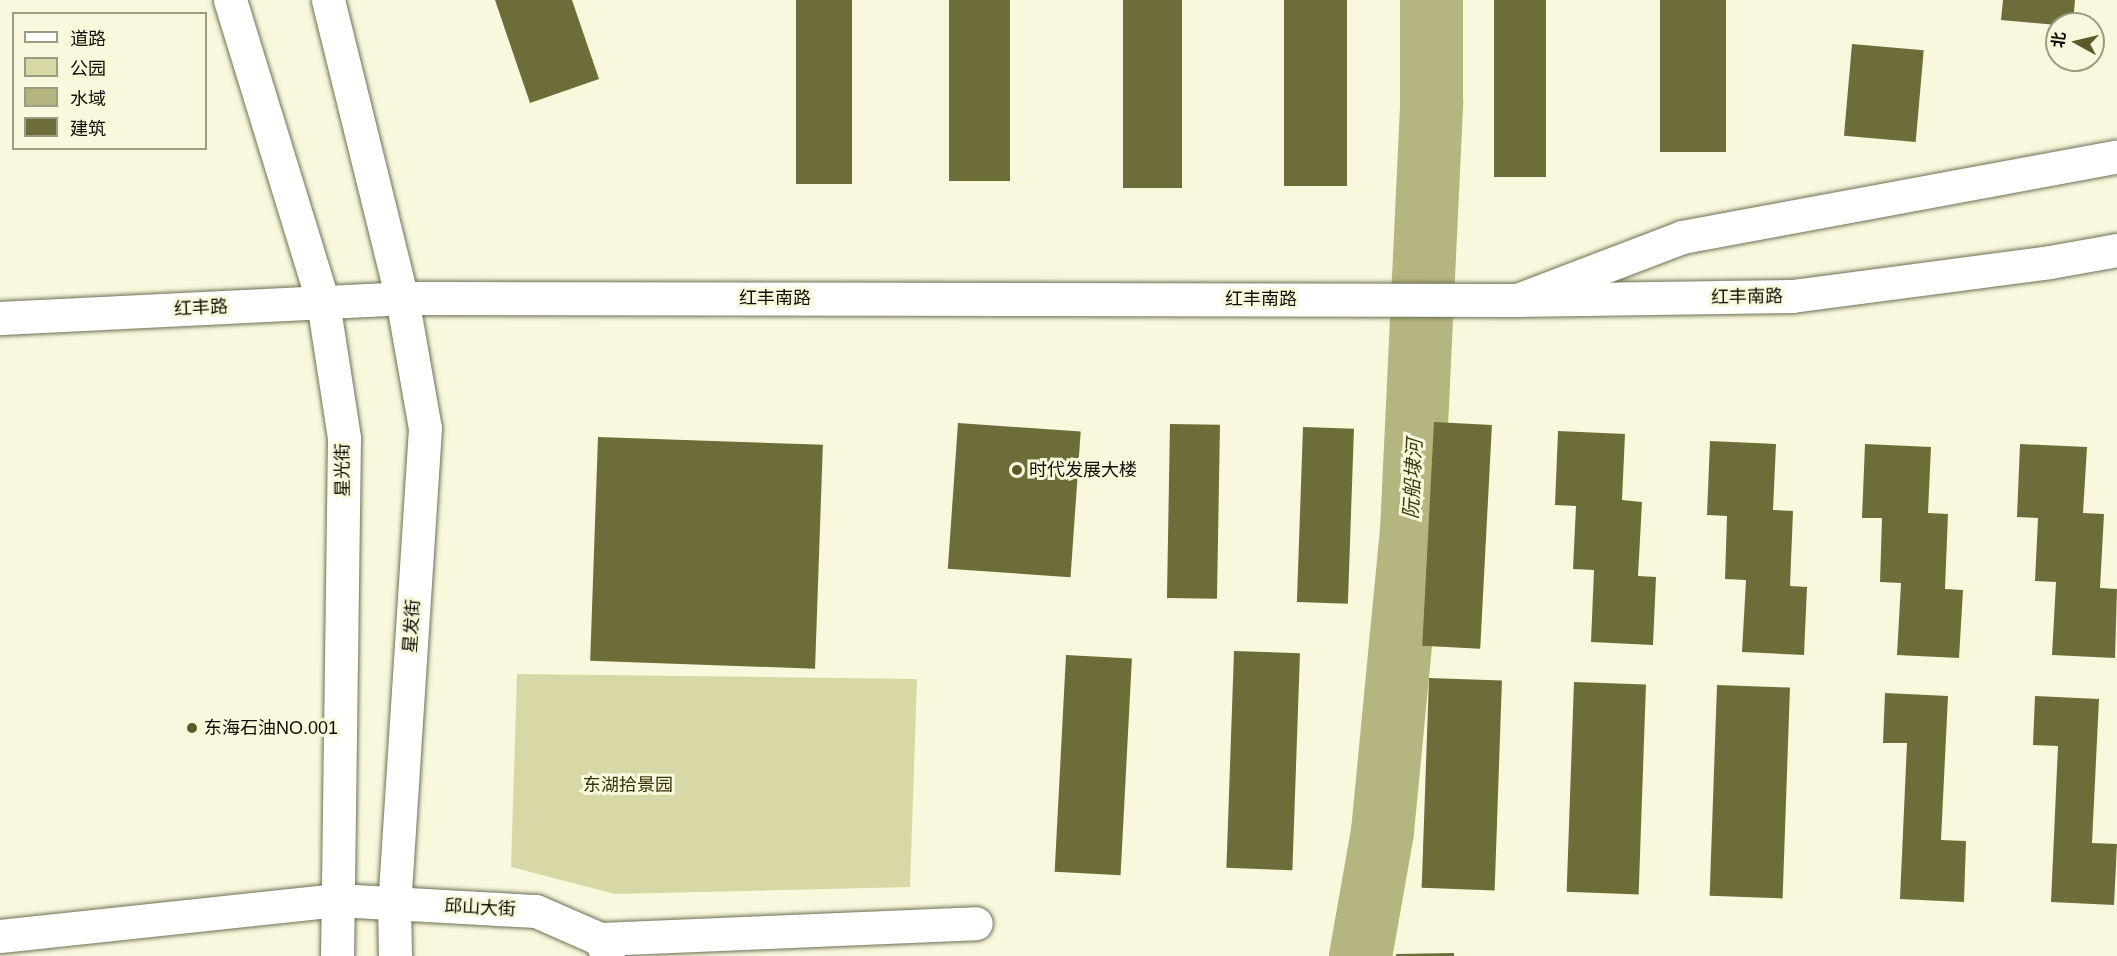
<!DOCTYPE html>
<meta charset="utf-8">
<style>
body{margin:0}
#map{position:relative;width:2117px;height:956px;overflow:hidden;background:#f8f9dc;font-family:Helvetica,"Noto Sans SC",sans-serif}
div>[style]{position:absolute}
.green>*{inset:0;background:#d7d8a6}
.water>*{inset:0;background:#b5b57f;transform-origin:0 0}
.river>*{height:63px;margin:-31.5px;padding:0 31.5px;transform-origin:31.5px;border-radius:31.5px;background:#b5b57f}
.building>*{inset:0;background:#6e6d3a;transform-origin:0 0}
.roads{filter:drop-shadow(0 0 2px #6f6f55) drop-shadow(0 0 2px #6f6f55)}
.street>*{height:33px;margin:-16.5px;padding:0 16.5px;transform-origin:16.5px;border-radius:16.5px;background:#fff}
.secondary>*{height:33px;margin:-16.5px;padding:0 16.5px;transform-origin:16.5px;border-radius:16.5px;background:#fff}
.primary>*{height:33px;margin:-16.5px;padding:0 16.5px;transform-origin:16.5px;border-radius:16.5px;background:#fff}
.dots>*{width:16px;height:16px;translate:-50% -50%;box-sizing:border-box;border:3px solid #f8f9dc;border-radius:50%}
span{translate:-50% -50%;white-space:nowrap;text-align:center;line-height:1.15;-webkit-text-stroke:6px #f8f9dc;paint-order:stroke}
.street-label{font-size:18px;color:#100f06}
.poi-label{font-size:18px;color:#100f06}
.left{translate:0 -50%;text-align:left}
.park-label{font-size:18px;color:#363408}
.water-label{font-size:20px;color:#3c3b10;font-style:italic}
.legend{position:absolute;left:12px;top:12px;width:195px;height:138px;box-sizing:border-box;background:#f8f9dc;border:2px solid #9b9b86;margin:0;padding:8px 10px;list-style:none;font-size:18px;color:#100f06}
.legend li{display:flex;align-items:center;gap:12px;height:30px}
.legend b{width:30px;border:2px solid #9b9b86}
.north{position:absolute;left:2045px;top:12px;width:60px;height:60px;box-sizing:border-box;background:#f8f9dc;border:2px solid #9b9b86;border-radius:50%;rotate:278deg;font-size:16px;font-weight:700;line-height:24px;text-align:center;color:#100f06}
.north::after{content:'';display:block;margin:auto;width:21px;height:27px;background:#5c5b28;clip-path:polygon(50% 0,100% 100%,50% 72%,0 100%)}
</style>
<div id="map">
<div class="green">
<i style="clip-path:polygon(517px 674px,917px 679px,910px 887px,615px 894px,511px 867px)"></i>
</div>
<div class="water">
<i style="left:1410px;top:0;width:41px;height:218px"></i>
</div>
<div class="river">
<i style="left:1360px;top:956px;width:127px;rotate:-80deg"></i>
<i style="left:1382px;top:831px;width:301px;rotate:-84.5deg"></i>
<i style="left:1411px;top:531px;width:431px;rotate:-87.3deg"></i>
<i style="left:1431px;top:100px;width:100px;rotate:-90deg"></i>
</div>
<div class="building">
<i style="clip-path:polygon(495px 0,572px 0,599px 79px,530px 103px)"></i>
<i style="left:796px;top:0;width:56px;height:184px"></i>
<i style="left:949px;top:0;width:61px;height:181px"></i>
<i style="left:1123px;top:0;width:59px;height:188px"></i>
<i style="left:1284px;top:0;width:63px;height:186px"></i>
<i style="left:1494px;top:0;width:52px;height:177px"></i>
<i style="left:1660px;top:0;width:66px;height:152px"></i>
<i style="clip-path:polygon(2003px 0,2075px 0,2073px 24px,2057px 25px,2001px 20px)"></i>
<i style="left:1852px;top:44px;width:72px;height:92px;rotate:5deg"></i>
<i style="left:1434px;top:422px;width:58px;height:224px;rotate:3deg"></i>
<i style="left:958px;top:423px;width:123px;height:146px;rotate:4deg"></i>
<i style="left:1170px;top:424px;width:50px;height:174px;rotate:1deg"></i>
<i style="left:1303px;top:427px;width:51px;height:175px;rotate:2deg"></i>
<i style="clip-path:polygon(1558px 431px,1625px 434px,1622px 500px,1642px 502px,1638px 576px,1656px 577px,1653px 645px,1591px 642px,1594px 570px,1573px 569px,1576px 506px,1555px 505px)"></i>
<i style="left:598px;top:437px;width:225px;height:224px;rotate:2deg"></i>
<i style="clip-path:polygon(1710px 441px,1776px 444px,1773px 510px,1793px 511px,1790px 586px,1807px 587px,1804px 655px,1742px 652px,1746px 580px,1725px 579px,1727px 516px,1707px 515px)"></i>
<i style="clip-path:polygon(1865px 444px,1931px 447px,1928px 513px,1948px 514px,1945px 589px,1963px 590px,1959px 658px,1897px 655px,1901px 583px,1880px 582px,1882px 518px,1862px 518px)"></i>
<i style="clip-path:polygon(2020px 444px,2087px 447px,2083px 513px,2104px 514px,2100px 588px,2117px 589px,2115px 658px,2052px 655px,2056px 582px,2035px 581px,2038px 518px,2017px 517px)"></i>
<i style="left:1234px;top:651px;width:66px;height:217px;rotate:2deg"></i>
<i style="left:1066px;top:655px;width:66px;height:217px;rotate:3deg"></i>
<i style="left:1429px;top:678px;width:73px;height:210px;rotate:2deg"></i>
<i style="left:1574px;top:682px;width:72px;height:210px;rotate:2deg"></i>
<i style="left:1717px;top:685px;width:73px;height:211px;rotate:2deg"></i>
<i style="clip-path:polygon(1885px 693px,1948px 696px,1941px 840px,1966px 841px,1964px 902px,1900px 899px,1907px 743px,1883px 743px)"></i>
<i style="clip-path:polygon(2035px 696px,2099px 699px,2092px 843px,2117px 844px,2114px 905px,2051px 902px,2058px 746px,2033px 745px)"></i>
<i style="clip-path:polygon(1454px 953px,1454px 956px,1396px 956px,1396px 954px)"></i>
</div>
<div class="roads">
<div class="street">
<i style="left:1520px;top:299px;width:173px;rotate:-20.9deg"></i>
<i style="left:1682px;top:237px;width:442px;rotate:-10.5deg"></i>
<i style="left:0;top:936px;width:339px;rotate:-6.1deg"></i>
<i style="left:600px;top:939px;width:376px;rotate:-2.4deg"></i>
</div>
<div class="secondary">
<i style="left:0;top:318px;width:402px;rotate:-2.8deg"></i>
<i style="left:402px;top:298px;width:1112px;rotate:0.1deg"></i>
<i style="left:1514px;top:300px;width:278px;rotate:-0.8deg"></i>
<i style="left:1792px;top:296px;width:260px;rotate:-7.5deg"></i>
<i style="left:2050px;top:262px;width:68px;rotate:-10.2deg"></i>
<i style="left:337px;top:900px;width:199px;rotate:3.2deg"></i>
<i style="left:536px;top:911px;width:70px;rotate:23.6deg"></i>
<i style="left:600px;top:939px;width:19px;rotate:65deg"></i>
</div>
<div class="primary">
<i style="left:230px;top:0;width:316px;rotate:72.9deg"></i>
<i style="left:323px;top:302px;width:138px;rotate:81.2deg"></i>
<i style="left:344px;top:438px;width:518px;rotate:90.77deg"></i>
<i style="left:328px;top:0;width:307px;rotate:76.1deg"></i>
<i style="left:402px;top:298px;width:132px;rotate:80deg"></i>
<i style="left:425px;top:428px;width:476px;rotate:93.7deg"></i>
<i style="left:394px;top:903px;width:53px;rotate:88.9deg"></i>
</div>
</div>
<div class="dots">
<i style="left:1017px;top:470px;background:#5c5b28"></i>
<i style="left:192px;top:728px;background:#5c5b28"></i>
</div>
<div class="street-label">
<span style="left:1747px;top:297px;rotate:-1deg">红丰南路</span>
<span style="left:775px;top:298px">红丰南路</span>
<span style="left:1261px;top:299px">红丰南路</span>
<span style="left:201px;top:308px;rotate:-3deg">红丰路</span>
<span style="left:343px;top:470px;rotate:-90deg">星光街</span>
<span style="left:412px;top:626px;rotate:-86deg">星发街</span>
<span style="left:480px;top:908px;rotate:3deg">邱山大街</span>
</div>
<div class="poi-label">
<span class="left" style="left:1029px;top:470px">时代发展大楼</span>
<span class="left" style="left:204px;top:728px">东海石油NO.001</span>
</div>
<div class="park-label">
<span style="left:628px;top:785px">东湖拾景园</span>
</div>
<div class="water-label">
<span style="left:1413px;top:479px;rotate:-87deg">阮船埭河</span>
</div>
<ul class="legend">
<li><b style="height:8px;background:#fff"></b>道路</li>
<li><b style="height:16px;background:#d7d8a6"></b>公园</li>
<li><b style="height:16px;background:#b5b57f"></b>水域</li>
<li><b style="height:16px;background:#6e6d3a"></b>建筑</li>
</ul>
<div class="north">北</div>
</div>
